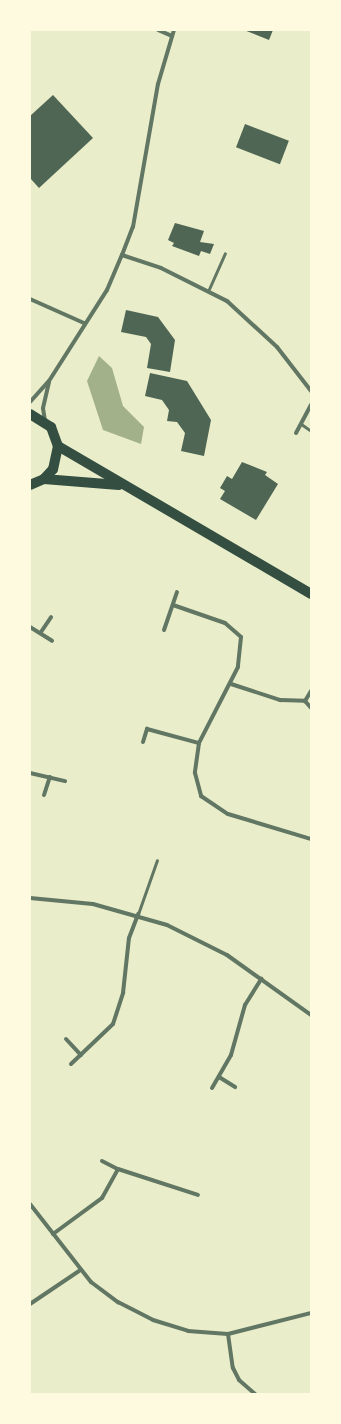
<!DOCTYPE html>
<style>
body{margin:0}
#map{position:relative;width:341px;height:1424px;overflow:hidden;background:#e9edc9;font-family:"Golos Text",sans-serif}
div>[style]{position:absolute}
.water>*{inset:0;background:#a3b18a}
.building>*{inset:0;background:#4f6655;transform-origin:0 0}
.service>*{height:3px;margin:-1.5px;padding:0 1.5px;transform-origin:1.5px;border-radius:1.5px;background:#617663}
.minor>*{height:4px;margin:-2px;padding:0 2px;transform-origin:2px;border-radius:2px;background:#617663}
.primary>*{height:10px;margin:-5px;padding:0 5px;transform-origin:5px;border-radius:5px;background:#344e41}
span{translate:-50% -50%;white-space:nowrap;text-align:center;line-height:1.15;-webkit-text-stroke:4px #fefae0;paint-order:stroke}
.frame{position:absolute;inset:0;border:31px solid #fefae0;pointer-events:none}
</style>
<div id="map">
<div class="water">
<i style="clip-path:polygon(99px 356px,112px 368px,123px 406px,144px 427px,141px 444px,103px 430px,87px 381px)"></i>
</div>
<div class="building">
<i style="clip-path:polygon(244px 30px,273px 30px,269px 40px)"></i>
<i style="clip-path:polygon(53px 95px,93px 138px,39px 188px,30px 178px,30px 116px)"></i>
<i style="left:245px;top:124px;width:47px;height:25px;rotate:21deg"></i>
<i style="clip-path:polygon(175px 223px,204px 231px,200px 242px,214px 244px,210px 254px,201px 251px,199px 256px,172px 246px,174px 243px,168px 240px)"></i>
<i style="clip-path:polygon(126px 310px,158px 317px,175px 340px,170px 372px,147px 368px,151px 344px,146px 337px,121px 332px)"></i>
<i style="clip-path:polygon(150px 373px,187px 381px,211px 420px,204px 456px,181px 451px,185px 433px,177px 422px,167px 421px,169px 410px,162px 400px,145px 396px)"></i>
<i style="clip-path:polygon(242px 462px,267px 472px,265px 475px,278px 484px,256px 520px,220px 499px,225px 491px,220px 488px,227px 476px,232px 479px)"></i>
</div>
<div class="service">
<i style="left:209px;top:289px;width:39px;rotate:-66deg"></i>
<i style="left:301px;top:424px;width:12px;rotate:35deg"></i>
<i style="left:138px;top:914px;width:57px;rotate:-70.6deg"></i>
</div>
<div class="minor">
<i style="left:158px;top:30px;width:15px;rotate:23deg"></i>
<i style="left:122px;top:255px;width:41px;rotate:18.4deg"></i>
<i style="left:161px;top:268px;width:74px;rotate:26.6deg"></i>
<i style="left:227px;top:301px;width:68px;rotate:42.6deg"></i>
<i style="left:277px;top:347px;width:56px;rotate:52.3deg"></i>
<i style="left:30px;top:299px;width:59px;rotate:24deg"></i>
<i style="left:30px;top:402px;width:28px;rotate:-48deg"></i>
<i style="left:49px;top:381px;width:108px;rotate:-57.5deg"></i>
<i style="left:107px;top:290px;width:38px;rotate:-67deg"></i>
<i style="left:122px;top:255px;width:30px;rotate:-69deg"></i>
<i style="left:133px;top:227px;width:145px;rotate:-80.1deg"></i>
<i style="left:158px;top:84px;width:56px;rotate:-73.5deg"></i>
<i style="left:45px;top:421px;width:13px;rotate:-99deg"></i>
<i style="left:43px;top:408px;width:27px;rotate:-77deg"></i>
<i style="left:296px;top:433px;width:32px;rotate:-62deg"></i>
<i style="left:173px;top:605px;width:55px;rotate:19.1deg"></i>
<i style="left:225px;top:623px;width:21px;rotate:41deg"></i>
<i style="left:241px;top:637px;width:30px;rotate:96deg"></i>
<i style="left:238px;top:667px;width:85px;rotate:117.2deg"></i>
<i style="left:199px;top:743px;width:30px;rotate:98deg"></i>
<i style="left:195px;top:773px;width:24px;rotate:75deg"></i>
<i style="left:201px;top:796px;width:32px;rotate:34deg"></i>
<i style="left:228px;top:814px;width:87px;rotate:16.8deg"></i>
<i style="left:30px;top:627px;width:26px;rotate:32deg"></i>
<i style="left:164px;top:630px;width:40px;rotate:-71.1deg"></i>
<i style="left:41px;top:632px;width:18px;rotate:-56deg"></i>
<i style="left:231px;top:684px;width:52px;rotate:18.1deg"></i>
<i style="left:280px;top:700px;width:25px;rotate:2deg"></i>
<i style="left:311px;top:691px;width:12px;rotate:121deg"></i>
<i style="left:305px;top:701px;width:9px;rotate:49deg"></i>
<i style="left:143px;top:742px;width:14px;rotate:-73deg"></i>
<i style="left:147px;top:729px;width:54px;rotate:15.1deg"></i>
<i style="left:30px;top:773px;width:36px;rotate:13deg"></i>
<i style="left:44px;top:795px;width:19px;rotate:-72deg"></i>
<i style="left:30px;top:898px;width:63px;rotate:5.4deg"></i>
<i style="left:93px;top:904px;width:77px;rotate:15.8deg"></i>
<i style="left:167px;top:925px;width:67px;rotate:26.6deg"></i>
<i style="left:227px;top:955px;width:103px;rotate:35.5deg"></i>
<i style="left:66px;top:1039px;width:22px;rotate:47deg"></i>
<i style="left:71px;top:1064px;width:58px;rotate:-43.6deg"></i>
<i style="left:113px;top:1024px;width:33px;rotate:-72deg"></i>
<i style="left:123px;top:993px;width:55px;rotate:-83.8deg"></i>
<i style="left:129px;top:938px;width:26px;rotate:-69deg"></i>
<i style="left:219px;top:1077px;width:19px;rotate:32deg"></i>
<i style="left:212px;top:1088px;width:38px;rotate:-60deg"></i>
<i style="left:231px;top:1055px;width:52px;rotate:-74.4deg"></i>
<i style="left:245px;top:1005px;width:31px;rotate:-58deg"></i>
<i style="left:102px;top:1161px;width:18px;rotate:27deg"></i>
<i style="left:30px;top:1204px;width:99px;rotate:52deg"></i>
<i style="left:91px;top:1282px;width:34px;rotate:37deg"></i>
<i style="left:118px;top:1302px;width:39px;rotate:27deg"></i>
<i style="left:153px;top:1320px;width:37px;rotate:17deg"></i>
<i style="left:188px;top:1331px;width:40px;rotate:4.3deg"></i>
<i style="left:228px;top:1334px;width:86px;rotate:-14.2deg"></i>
<i style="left:53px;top:1234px;width:61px;rotate:-36.3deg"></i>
<i style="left:102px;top:1198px;width:33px;rotate:-61deg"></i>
<i style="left:118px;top:1169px;width:84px;rotate:18deg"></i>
<i style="left:30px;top:1304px;width:59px;rotate:-34deg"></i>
<i style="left:228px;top:1334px;width:34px;rotate:82deg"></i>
<i style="left:233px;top:1368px;width:13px;rotate:63deg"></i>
<i style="left:239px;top:1380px;width:21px;rotate:41deg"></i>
</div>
<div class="primary">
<i style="left:30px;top:414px;width:25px;rotate:32deg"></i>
<i style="left:51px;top:427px;width:20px;rotate:70deg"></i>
<i style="left:58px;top:446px;width:24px;rotate:102deg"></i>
<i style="left:53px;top:469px;width:13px;rotate:132deg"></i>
<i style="left:44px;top:479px;width:15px;rotate:157deg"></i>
<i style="left:58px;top:446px;width:293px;rotate:30.3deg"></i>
<i style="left:44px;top:479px;width:75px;rotate:4.6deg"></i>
</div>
<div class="frame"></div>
</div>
